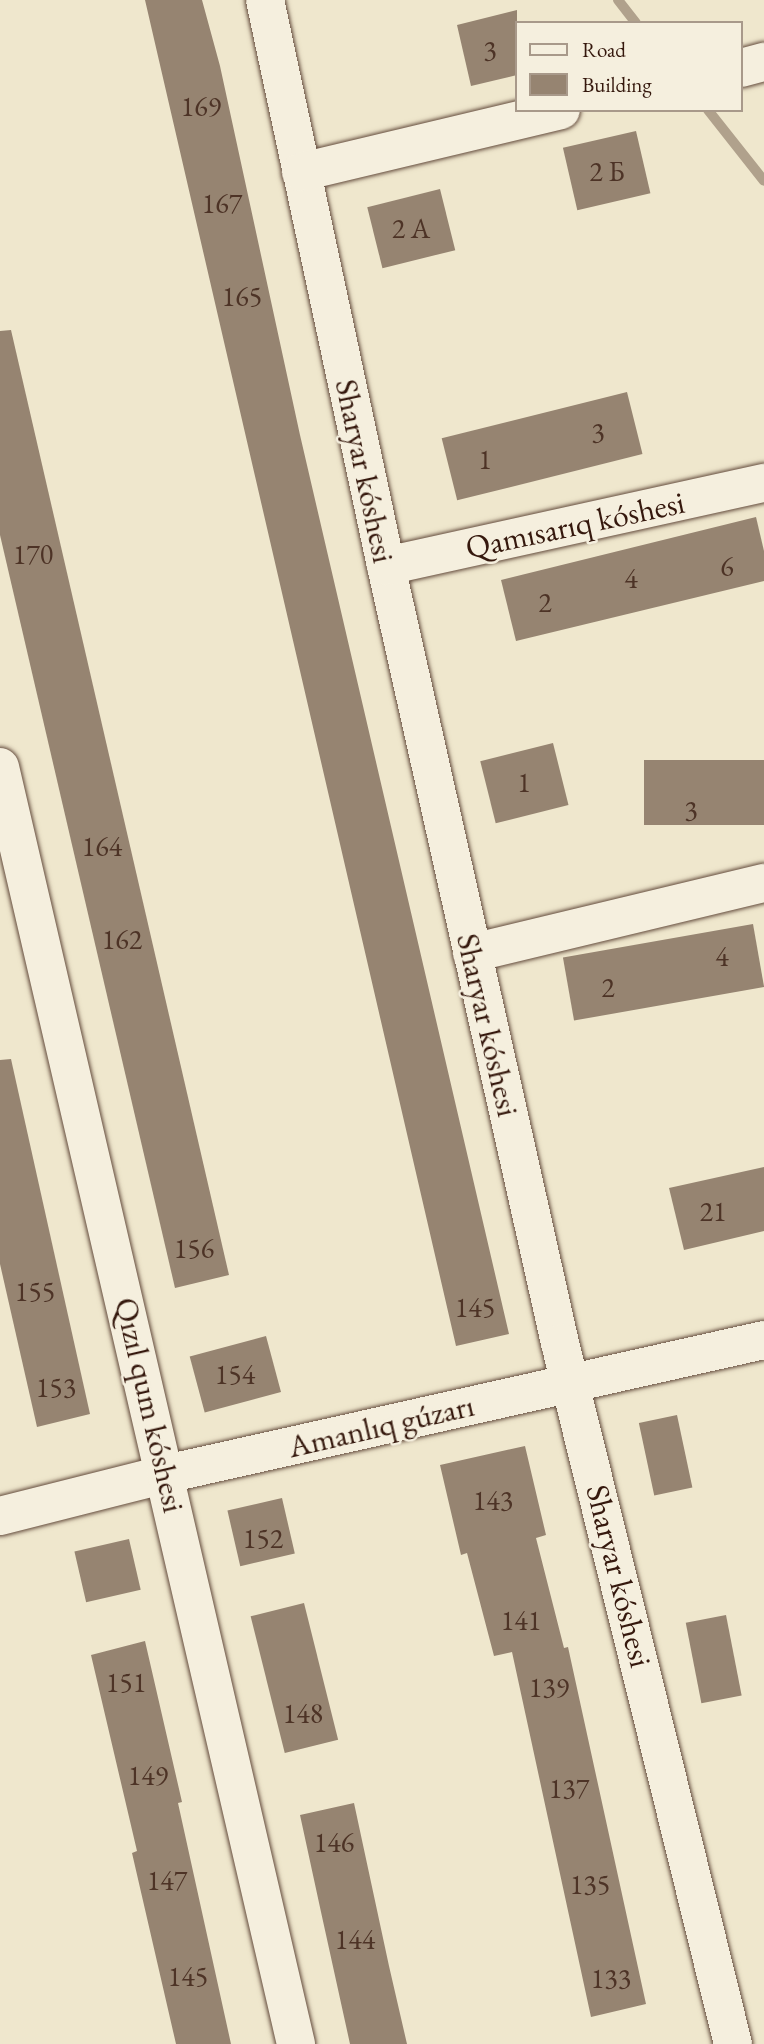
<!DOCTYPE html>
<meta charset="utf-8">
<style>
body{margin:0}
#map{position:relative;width:764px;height:2044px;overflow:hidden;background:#efe7cd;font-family:"EB Garamond",serif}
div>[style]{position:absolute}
.stream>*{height:10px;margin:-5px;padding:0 5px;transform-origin:5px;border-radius:5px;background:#b0a18c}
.building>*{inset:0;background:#968471;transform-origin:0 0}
.roads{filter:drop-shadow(0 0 2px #644c3d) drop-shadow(0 0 2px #644c3d)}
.minor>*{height:38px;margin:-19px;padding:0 19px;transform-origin:19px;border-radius:19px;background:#f5efde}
span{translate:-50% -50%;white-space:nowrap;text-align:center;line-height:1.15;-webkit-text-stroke:5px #f5efde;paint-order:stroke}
.number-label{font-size:28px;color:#4d3326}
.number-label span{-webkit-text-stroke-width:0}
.street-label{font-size:32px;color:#35180d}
.legend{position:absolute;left:515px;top:21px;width:228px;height:91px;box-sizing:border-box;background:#f5efde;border:2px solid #a8998a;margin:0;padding:9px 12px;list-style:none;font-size:21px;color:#35180d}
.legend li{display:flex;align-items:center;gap:14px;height:35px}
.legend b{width:35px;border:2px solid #a8998a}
</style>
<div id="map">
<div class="stream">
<i style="left:618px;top:0;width:29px;rotate:52deg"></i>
<i style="left:708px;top:110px;width:90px;rotate:51.7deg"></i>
</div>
<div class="building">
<i style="clip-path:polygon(145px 0,202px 0,220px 66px,300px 435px,509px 1334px,456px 1346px)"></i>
<i style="clip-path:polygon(517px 10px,517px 75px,471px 86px,457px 25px)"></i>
<i style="left:636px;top:131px;width:64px;height:75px;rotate:77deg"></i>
<i style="left:440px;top:189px;width:63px;height:75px;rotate:76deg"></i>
<i style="clip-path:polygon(11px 330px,229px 1275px,175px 1288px,0 535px,0 331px)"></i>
<i style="left:627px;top:392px;width:64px;height:191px;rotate:76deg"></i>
<i style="clip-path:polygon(756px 517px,764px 551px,764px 581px,516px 641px,501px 580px)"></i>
<i style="left:553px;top:743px;width:64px;height:75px;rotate:76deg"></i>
<i style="left:764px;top:760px;width:65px;height:120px;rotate:90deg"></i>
<i style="left:753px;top:924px;width:64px;height:193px;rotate:80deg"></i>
<i style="clip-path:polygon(11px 1059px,90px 1414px,37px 1427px,0 1264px,0 1060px)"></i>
<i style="clip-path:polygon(764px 1167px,764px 1231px,684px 1250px,669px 1188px)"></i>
<i style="left:266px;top:1336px;width:58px;height:79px;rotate:75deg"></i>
<i style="left:677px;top:1415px;width:74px;height:39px;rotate:78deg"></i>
<i style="clip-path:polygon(525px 1446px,546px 1535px,536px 1538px,564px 1648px,568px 1647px,646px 2004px,591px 2017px,512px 1652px,494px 1656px,467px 1553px,461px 1555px,440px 1465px)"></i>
<i style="left:282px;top:1498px;width:57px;height:56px;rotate:77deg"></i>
<i style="left:129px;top:1539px;width:52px;height:56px;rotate:77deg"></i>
<i style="left:304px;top:1603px;width:141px;height:55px;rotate:76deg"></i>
<i style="left:726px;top:1615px;width:82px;height:41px;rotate:79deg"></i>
<i style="clip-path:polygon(145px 1641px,182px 1802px,178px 1803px,231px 2044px,176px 2044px,132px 1853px,137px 1851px,91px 1655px)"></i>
<i style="clip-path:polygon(354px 1803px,389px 1966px,407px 2044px,350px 2044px,321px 1912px,300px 1815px)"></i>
</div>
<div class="roads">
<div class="minor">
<i style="left:265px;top:0;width:579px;rotate:77.93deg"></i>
<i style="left:386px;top:566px;width:796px;rotate:77.38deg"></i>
<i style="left:560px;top:1343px;width:722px;rotate:76.14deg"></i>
<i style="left:741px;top:68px;width:24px;rotate:-15deg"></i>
<i style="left:301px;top:172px;width:267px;rotate:-13.4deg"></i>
<i style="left:386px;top:566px;width:387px;rotate:-12.4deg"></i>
<i style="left:0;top:767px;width:1311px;rotate:76.95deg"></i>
<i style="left:472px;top:953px;width:300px;rotate:-13.5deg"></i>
<i style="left:0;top:1516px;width:171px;rotate:-14.2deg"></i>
<i style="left:166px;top:1474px;width:613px;rotate:-12.63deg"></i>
</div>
</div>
<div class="number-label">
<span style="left:490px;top:50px">3</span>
<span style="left:201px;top:106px">169</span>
<span style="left:607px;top:171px">2 Б</span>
<span style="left:222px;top:203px">167</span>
<span style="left:411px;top:228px">2 А</span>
<span style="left:242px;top:296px">165</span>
<span style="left:598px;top:432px">3</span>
<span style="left:485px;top:459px">1</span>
<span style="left:33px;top:554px">170</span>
<span style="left:727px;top:566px">6</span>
<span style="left:631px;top:578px">4</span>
<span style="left:545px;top:602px">2</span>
<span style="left:524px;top:782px">1</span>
<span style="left:691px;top:810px">3</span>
<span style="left:102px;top:846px">164</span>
<span style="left:122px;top:939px">162</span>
<span style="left:722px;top:956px">4</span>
<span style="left:608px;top:987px">2</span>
<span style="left:713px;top:1211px">21</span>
<span style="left:194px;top:1248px">156</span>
<span style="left:35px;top:1291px">155</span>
<span style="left:475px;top:1307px">145</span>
<span style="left:235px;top:1374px">154</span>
<span style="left:56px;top:1387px">153</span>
<span style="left:493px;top:1500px">143</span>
<span style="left:263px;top:1538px">152</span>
<span style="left:521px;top:1620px">141</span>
<span style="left:126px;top:1682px">151</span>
<span style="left:549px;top:1687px">139</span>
<span style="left:303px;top:1713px">148</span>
<span style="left:148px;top:1775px">149</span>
<span style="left:569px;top:1788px">137</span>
<span style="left:334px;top:1842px">146</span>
<span style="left:167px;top:1880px">147</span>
<span style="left:590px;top:1884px">135</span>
<span style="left:355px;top:1939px">144</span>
<span style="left:188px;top:1976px">145</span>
<span style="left:611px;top:1978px">133</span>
</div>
<div class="street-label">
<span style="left:365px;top:471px;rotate:78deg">Sharyar kóshesi</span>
<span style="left:575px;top:525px;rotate:-12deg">Qamısarıq kóshesi</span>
<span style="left:488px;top:1025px;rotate:77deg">Sharyar kóshesi</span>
<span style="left:150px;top:1405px;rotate:77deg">Qızıl qum kóshesi</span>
<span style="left:381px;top:1426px;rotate:-13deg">Amanlıq gúzarı</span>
<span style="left:619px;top:1576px;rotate:76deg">Sharyar kóshesi</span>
</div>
<ul class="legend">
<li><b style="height:9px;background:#f5efde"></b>Road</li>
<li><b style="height:19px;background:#968471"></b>Building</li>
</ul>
</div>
